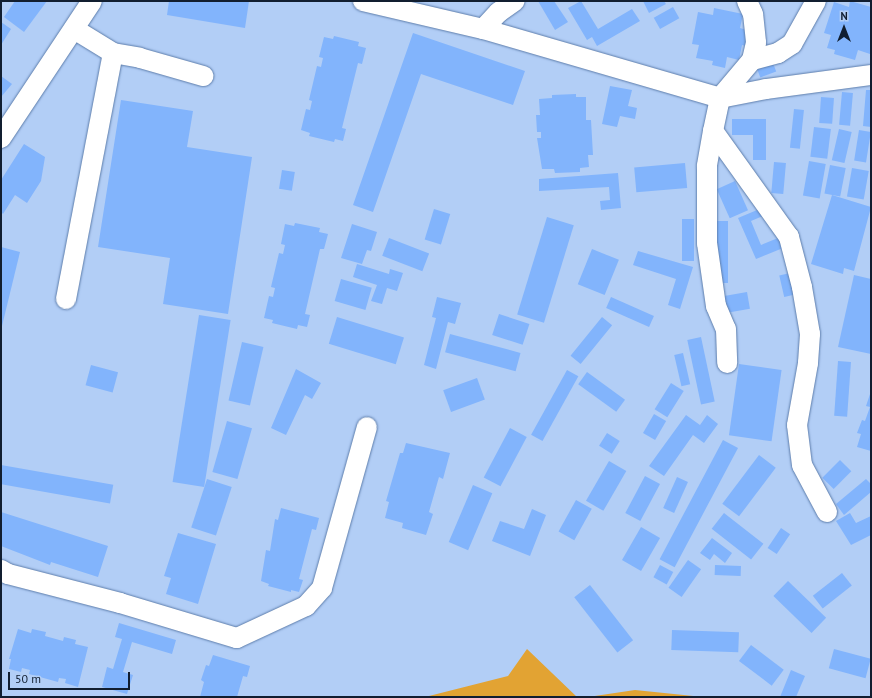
<!DOCTYPE html>
<style>
body{margin:0}
#map{position:relative;width:872px;height:698px;overflow:hidden;background:#b2cef6;font-family:"PT Sans",sans-serif}
div>[style]{position:absolute}
.green>*{inset:0;background:#e2a333}
.building>*{inset:0;background:#82b4fc;transform-origin:0 0}
.roads{filter:drop-shadow(0 0 1px #5d7dab) drop-shadow(0 0 1px #5d7dab)}
.minor>*{height:20px;margin:-10px;padding:0 10px;transform-origin:10px;border-radius:10px;background:#fff}
span{translate:-50% -50%;white-space:nowrap;text-align:center;line-height:1.15;-webkit-text-stroke:3.5px #b2cef6;paint-order:stroke}
.frame{position:absolute;inset:0;border:2px solid #111e30;pointer-events:none}
.north{position:absolute;left:824px;top:8px;width:40px;height:40px;-webkit-text-stroke:3px #b2cef6;paint-order:stroke;rotate:0deg;font-size:11px;font-weight:700;line-height:16px;text-align:center;color:#111e30}
.north::after{content:'';display:block;margin:auto;width:14px;height:18px;background:#111e30;clip-path:polygon(50% 0,100% 100%,50% 72%,0 100%)}
.scale{position:absolute;left:8px;top:672px;width:122px;height:18px;box-sizing:border-box;border:2px solid #111e30;border-top:0;padding-left:5px;font-size:12px;line-height:14px;white-space:nowrap;color:#111e30;-webkit-text-stroke:3px #b2cef6;paint-order:stroke}
</style>
<div id="map">
<div class="green">
<i style="clip-path:polygon(527px 649px,577px 697px,425px 697px,508px 676px)"></i>
<i style="clip-path:polygon(635px 690px,703px 697px,588px 697px)"></i>
</div>
<div class="building">
<i style="clip-path:polygon(15px 1px,47px 1px,24px 32px,4px 17px)"></i>
<i style="clip-path:polygon(169px 1px,249px 1px,245px 28px,167px 15px)"></i>
<i style="clip-path:polygon(538px 1px,554px 1px,568px 22px,555px 30px)"></i>
<i style="clip-path:polygon(581px 1px,598px 29px,632px 9px,640px 21px,597px 46px,592px 37px,587px 40px,568px 8px)"></i>
<i style="clip-path:polygon(643px 1px,664px 1px,666px 4px,649px 13px)"></i>
<i style="clip-path:polygon(850px 1px,871px 7px,871px 51px,870px 54px,858px 50px,855px 60px,834px 54px,835px 50px,827px 48px,831px 35px,824px 33px,834px 2px,849px 7px)"></i>
<i style="left:673px;top:7px;width:13px;height:22px;rotate:61deg"></i>
<i style="clip-path:polygon(714px 8px,743px 14px,740px 28px,750px 31px,747px 46px,742px 45px,739px 60px,727px 57px,725px 68px,712px 65px,713px 61px,696px 58px,699px 45px,692px 44px,698px 12px,713px 15px)"></i>
<i style="clip-path:polygon(1px 22px,11px 29px,1px 45px)"></i>
<i style="clip-path:polygon(413px 33px,525px 71px,513px 105px,421px 74px,373px 212px,353px 205px)"></i>
<i style="clip-path:polygon(334px 36px,359px 42px,358px 46px,366px 48px,362px 64px,358px 63px,342px 128px,346px 129px,343px 141px,335px 139px,334px 142px,309px 136px,310px 133px,301px 130px,306px 109px,310px 110px,312px 101px,309px 100px,317px 66px,321px 67px,323px 58px,319px 57px,324px 37px,333px 39px)"></i>
<i style="left:773px;top:63px;width:9px;height:17px;rotate:69deg"></i>
<i style="clip-path:polygon(1px 76px,12px 84px,1px 97px)"></i>
<i style="clip-path:polygon(610px 86px,632px 90px,628px 106px,637px 108px,635px 119px,620px 116px,617px 127px,602px 124px)"></i>
<i style="clip-path:polygon(866px 90px,871px 90px,871px 127px,863px 126px)"></i>
<i style="left:842px;top:92px;width:11px;height:33px;rotate:5deg"></i>
<i style="clip-path:polygon(576px 94px,576px 97px,586px 97px,586px 120px,591px 120px,593px 155px,588px 155px,589px 167px,580px 168px,580px 172px,555px 173px,554px 169px,542px 169px,537px 138px,541px 138px,541px 132px,537px 132px,536px 115px,540px 115px,539px 99px,552px 98px,552px 95px)"></i>
<i style="left:821px;top:97px;width:13px;height:26px;rotate:4deg"></i>
<i style="clip-path:polygon(121px 100px,193px 111px,187px 147px,252px 157px,228px 314px,163px 304px,170px 258px,98px 247px)"></i>
<i style="left:794px;top:109px;width:10px;height:39px;rotate:6deg"></i>
<i style="clip-path:polygon(732px 119px,766px 119px,766px 160px,753px 160px,753px 135px,732px 135px)"></i>
<i style="left:814px;top:127px;width:17px;height:30px;rotate:7deg"></i>
<i style="left:839px;top:129px;width:13px;height:32px;rotate:13deg"></i>
<i style="left:859px;top:130px;width:12px;height:31px;rotate:9deg"></i>
<i style="clip-path:polygon(24px 144px,45px 157px,41px 181px,27px 203px,15px 195px,3px 214px,1px 212px,1px 180px)"></i>
<i style="left:809px;top:161px;width:17px;height:35px;rotate:10deg"></i>
<i style="left:774px;top:162px;width:12px;height:31px;rotate:5deg"></i>
<i style="left:685px;top:163px;width:25px;height:51px;rotate:85deg"></i>
<i style="left:830px;top:165px;width:16px;height:29px;rotate:11deg"></i>
<i style="left:852px;top:168px;width:17px;height:29px;rotate:10deg"></i>
<i style="left:282px;top:170px;width:13px;height:19px;rotate:9deg"></i>
<i style="clip-path:polygon(618px 173px,621px 208px,601px 210px,600px 201px,610px 200px,609px 187px,539px 191px,539px 179px)"></i>
<i style="left:735px;top:181px;width:32px;height:20px;rotate:66deg"></i>
<i style="clip-path:polygon(832px 195px,871px 207px,854px 271px,844px 268px,843px 274px,811px 264px)"></i>
<i style="clip-path:polygon(762px 208px,765px 215px,751px 221px,761px 245px,778px 238px,783px 248px,756px 259px,738px 218px)"></i>
<i style="left:434px;top:209px;width:17px;height:32px;rotate:17deg"></i>
<i style="left:547px;top:217px;width:28px;height:102px;rotate:17deg"></i>
<i style="left:682px;top:219px;width:12px;height:42px"></i>
<i style="left:717px;top:221px;width:11px;height:62px"></i>
<i style="clip-path:polygon(295px 223px,320px 228px,319px 232px,328px 234px,324px 249px,320px 249px,305px 314px,310px 315px,307px 327px,298px 325px,297px 329px,272px 323px,273px 320px,264px 318px,269px 296px,273px 297px,275px 288px,271px 287px,279px 253px,283px 254px,285px 245px,281px 244px,285px 224px,294px 226px)"></i>
<i style="clip-path:polygon(352px 224px,377px 232px,371px 251px,367px 250px,362px 264px,341px 258px)"></i>
<i style="left:389px;top:238px;width:43px;height:19px;rotate:21deg"></i>
<i style="clip-path:polygon(1px 247px,20px 252px,2px 326px,1px 326px)"></i>
<i style="left:592px;top:249px;width:29px;height:38px;rotate:22deg"></i>
<i style="clip-path:polygon(638px 251px,693px 267px,680px 309px,668px 305px,676px 279px,633px 265px)"></i>
<i style="clip-path:polygon(357px 264px,389px 274px,390px 269px,403px 273px,397px 291px,387px 288px,382px 304px,371px 301px,377px 285px,353px 277px)"></i>
<i style="left:790px;top:273px;width:22px;height:11px;rotate:77deg"></i>
<i style="clip-path:polygon(854px 275px,871px 279px,871px 354px,838px 347px)"></i>
<i style="left:341px;top:279px;width:32px;height:23px;rotate:16deg"></i>
<i style="left:747px;top:292px;width:17px;height:26px;rotate:80deg"></i>
<i style="clip-path:polygon(437px 297px,461px 303px,455px 324px,448px 322px,436px 369px,424px 365px,436px 318px,432px 317px)"></i>
<i style="left:611px;top:297px;width:47px;height:12px;rotate:24deg"></i>
<i style="left:499px;top:314px;width:32px;height:22px;rotate:18deg"></i>
<i style="left:199px;top:315px;width:32px;height:169px;rotate:9deg"></i>
<i style="left:337px;top:317px;width:70px;height:28px;rotate:17deg"></i>
<i style="left:602px;top:317px;width:13px;height:50px;rotate:39deg"></i>
<i style="left:450px;top:334px;width:73px;height:19px;rotate:15deg"></i>
<i style="left:701px;top:337px;width:66px;height:14px;rotate:78deg"></i>
<i style="left:242px;top:342px;width:22px;height:60px;rotate:13deg"></i>
<i style="left:683px;top:353px;width:32px;height:9px;rotate:77deg"></i>
<i style="left:838px;top:361px;width:13px;height:55px;rotate:4deg"></i>
<i style="left:739px;top:364px;width:43px;height:72px;rotate:8deg"></i>
<i style="left:91px;top:365px;width:28px;height:21px;rotate:15deg"></i>
<i style="clip-path:polygon(296px 369px,321px 383px,312px 399px,305px 395px,286px 435px,271px 428px)"></i>
<i style="left:567px;top:370px;width:13px;height:74px;rotate:29deg"></i>
<i style="left:587px;top:372px;width:47px;height:15px;rotate:36deg"></i>
<i style="left:477px;top:378px;width:23px;height:36px;rotate:70deg"></i>
<i style="left:671px;top:383px;width:15px;height:31px;rotate:32deg"></i>
<i style="clip-path:polygon(871px 391px,871px 451px,857px 447px,861px 434px,857px 433px,862px 420px,865px 421px,870px 407px,866px 406px)"></i>
<i style="left:654px;top:414px;width:14px;height:22px;rotate:30deg"></i>
<i style="clip-path:polygon(686px 415px,700px 425px,707px 415px,718px 424px,704px 443px,693px 435px,664px 476px,649px 466px)"></i>
<i style="left:227px;top:421px;width:26px;height:53px;rotate:16deg"></i>
<i style="left:510px;top:428px;width:19px;height:56px;rotate:28deg"></i>
<i style="left:607px;top:433px;width:15px;height:15px;rotate:32deg"></i>
<i style="left:723px;top:440px;width:17px;height:135px;rotate:28deg"></i>
<i style="clip-path:polygon(406px 443px,450px 453px,443px 479px,439px 477px,429px 512px,433px 514px,426px 535px,402px 528px,403px 523px,385px 518px,389px 502px,386px 501px,400px 453px,403px 453px)"></i>
<i style="left:759px;top:455px;width:21px;height:61px;rotate:37deg"></i>
<i style="left:840px;top:460px;width:16px;height:25px;rotate:45deg"></i>
<i style="left:609px;top:461px;width:20px;height:46px;rotate:30deg"></i>
<i style="left:1px;top:465px;width:114px;height:19px;rotate:10deg"></i>
<i style="left:645px;top:476px;width:17px;height:42px;rotate:28deg"></i>
<i style="left:677px;top:477px;width:12px;height:34px;rotate:24deg"></i>
<i style="left:207px;top:479px;width:26px;height:51px;rotate:18deg"></i>
<i style="clip-path:polygon(866px 479px,871px 484px,871px 492px,844px 515px,836px 504px)"></i>
<i style="left:473px;top:485px;width:21px;height:62px;rotate:23deg"></i>
<i style="left:576px;top:500px;width:18px;height:36px;rotate:29deg"></i>
<i style="clip-path:polygon(281px 508px,319px 518px,316px 530px,312px 529px,299px 579px,303px 580px,299px 592px,291px 590px,291px 592px,268px 586px,269px 584px,261px 581px,266px 550px,270px 551px,275px 519px,278px 520px)"></i>
<i style="clip-path:polygon(532px 509px,546px 515px,530px 556px,492px 541px,500px 521px,524px 529px)"></i>
<i style="clip-path:polygon(1px 512px,108px 546px,98px 577px,51px 562px,50px 565px,1px 546px)"></i>
<i style="left:724px;top:513px;width:50px;height:20px;rotate:38deg"></i>
<i style="clip-path:polygon(850px 513px,856px 523px,871px 516px,871px 535px,851px 545px,836px 521px)"></i>
<i style="left:641px;top:527px;width:22px;height:38px;rotate:30deg"></i>
<i style="left:781px;top:528px;width:11px;height:24px;rotate:34deg"></i>
<i style="clip-path:polygon(178px 533px,216px 544px,198px 604px,166px 594px,171px 578px,164px 576px)"></i>
<i style="clip-path:polygon(712px 538px,732px 553px,725px 563px,714px 554px,710px 560px,700px 553px)"></i>
<i style="left:688px;top:560px;width:16px;height:34px;rotate:35deg"></i>
<i style="left:660px;top:565px;width:15px;height:14px;rotate:28deg"></i>
<i style="left:715px;top:565px;width:26px;height:10px;rotate:2deg"></i>
<i style="left:842px;top:573px;width:16px;height:37px;rotate:52deg"></i>
<i style="left:788px;top:581px;width:53px;height:21px;rotate:44deg"></i>
<i style="left:590px;top:585px;width:70px;height:20px;rotate:52deg"></i>
<i style="clip-path:polygon(119px 623px,176px 640px,172px 654px,132px 642px,123px 672px,133px 675px,127px 694px,102px 687px,107px 667px,113px 669px,122px 639px,115px 637px)"></i>
<i style="clip-path:polygon(18px 629px,31px 633px,32px 629px,46px 632px,45px 636px,63px 641px,64px 637px,76px 640px,75px 644px,88px 647px,78px 687px,65px 683px,66px 679px,59px 678px,58px 682px,29px 674px,30px 670px,22px 668px,21px 672px,9px 669px,11px 659px,9px 659px)"></i>
<i style="left:672px;top:630px;width:67px;height:20px;rotate:2deg"></i>
<i style="left:751px;top:645px;width:41px;height:20px;rotate:37deg"></i>
<i style="left:834px;top:649px;width:38px;height:20px;rotate:15deg"></i>
<i style="clip-path:polygon(213px 655px,250px 666px,247px 677px,243px 676px,237px 697px,200px 697px,204px 682px,201px 680px,206px 665px,209px 666px)"></i>
<i style="clip-path:polygon(791px 670px,805px 676px,796px 697px,780px 697px)"></i>
</div>
<div class="roads">
<div class="minor">
<i style="left:363px;top:1px;width:123px;rotate:13.1deg"></i>
<i style="left:483px;top:29px;width:247px;rotate:16.2deg"></i>
<i style="left:720px;top:98px;width:50px;rotate:-49.9deg"></i>
<i style="left:752px;top:60px;width:18px;rotate:-77deg"></i>
<i style="left:756px;top:42px;width:28px;rotate:-96deg"></i>
<i style="left:753px;top:14px;width:14px;rotate:-115deg"></i>
<i style="left:74px;top:29px;width:46px;rotate:31.6deg"></i>
<i style="left:113px;top:53px;width:27px;rotate:10deg"></i>
<i style="left:140px;top:58px;width:66px;rotate:15.9deg"></i>
<i style="left:483px;top:29px;width:23px;rotate:-47deg"></i>
<i style="left:499px;top:12px;width:19px;rotate:-35deg"></i>
<i style="left:752px;top:60px;width:27px;rotate:-15deg"></i>
<i style="left:778px;top:53px;width:17px;rotate:-33deg"></i>
<i style="left:792px;top:44px;width:49px;rotate:-60.8deg"></i>
<i style="left:713px;top:131px;width:36px;rotate:100deg"></i>
<i style="left:707px;top:166px;width:77px;rotate:90deg"></i>
<i style="left:707px;top:243px;width:64px;rotate:81.9deg"></i>
<i style="left:716px;top:306px;width:25px;rotate:67deg"></i>
<i style="left:726px;top:329px;width:34px;rotate:88deg"></i>
<i style="left:1px;top:138px;width:164px;rotate:-56.4deg"></i>
<i style="left:66px;top:299px;width:250px;rotate:-79.2deg"></i>
<i style="left:827px;top:512px;width:53px;rotate:-118deg"></i>
<i style="left:802px;top:465px;width:40px;rotate:-97.1deg"></i>
<i style="left:797px;top:425px;width:63px;rotate:-79.9deg"></i>
<i style="left:808px;top:363px;width:29px;rotate:-86deg"></i>
<i style="left:810px;top:334px;width:48px;rotate:-99.7deg"></i>
<i style="left:802px;top:287px;width:52px;rotate:-104.6deg"></i>
<i style="left:789px;top:237px;width:130px;rotate:-125.6deg"></i>
<i style="left:713px;top:131px;width:34px;rotate:-78deg"></i>
<i style="left:720px;top:98px;width:47px;rotate:-11.1deg"></i>
<i style="left:766px;top:89px;width:106px;rotate:-7.6deg"></i>
<i style="left:1px;top:570px;width:8px;rotate:30deg"></i>
<i style="left:8px;top:574px;width:116px;rotate:14.5deg"></i>
<i style="left:120px;top:603px;width:122px;rotate:16.7deg"></i>
<i style="left:237px;top:638px;width:76px;rotate:-24.9deg"></i>
<i style="left:306px;top:606px;width:24px;rotate:-48deg"></i>
<i style="left:322px;top:588px;width:167px;rotate:-74.4deg"></i>
</div>
</div>
<div class="frame"></div>
<div class="north">N</div>
<div class="scale">50 m</div>
</div>
